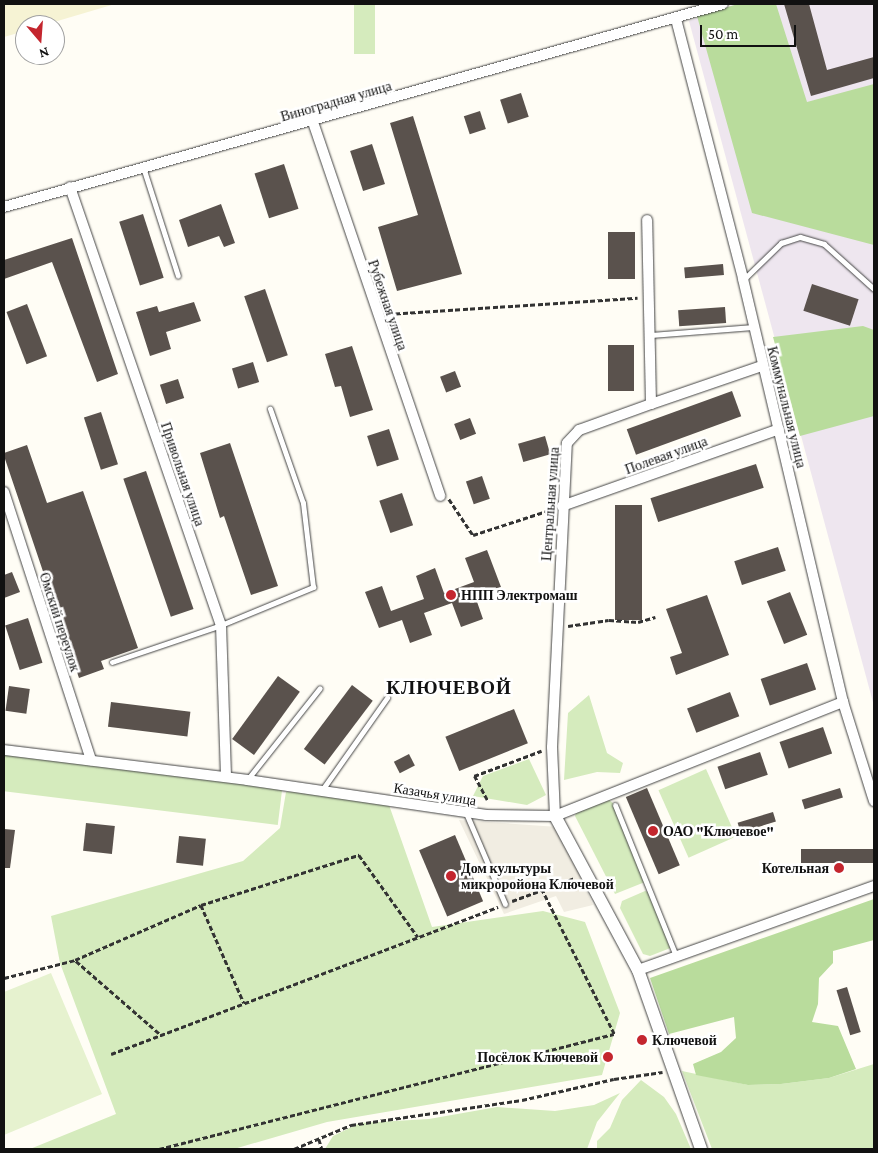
<!DOCTYPE html>
<meta charset="utf-8">
<style>
body{margin:0}
#map{position:relative;width:878px;height:1153px;overflow:hidden;background:#fffdf5;font-family:"Crimson Pro",serif}
div>[style]{position:absolute}
.industrial>*{inset:0;background:#eee6ef}
.farmland>*{inset:0;background:#f6f3d4}
.green>*{inset:0;background:#d5ebbd;transform-origin:0 0}
.forest>*{inset:0;background:#b9dc9c}
.pitch>*{inset:0;background:#e6f2cf}
.plaza>*{inset:0;background:#f1ede2}
.building>*{inset:0;background:#5a524d;transform-origin:0 0}
.path>*{height:2.5px;margin-top:-1.25px;transform-origin:0;background:repeating-linear-gradient(90deg,#333 0 5px,transparent 0 7.5px)}
.roads{filter:drop-shadow(0 0 1px #444) drop-shadow(0 0 1px #444)}
.service>*{height:5px;margin:-2.5px;padding:0 2.5px;transform-origin:2.5px;border-radius:2.5px;background:#fff}
.minor>*{height:10px;margin:-5px;padding:0 5px;transform-origin:5px;border-radius:5px;background:#fff}
.tertiary>*{height:12px;margin:-6px;padding:0 6px;transform-origin:6px;border-radius:6px;background:#fff}
.dots>*{width:14px;height:14px;translate:-50% -50%;box-sizing:border-box;border:2px solid #fff;border-radius:50%}
span{translate:-50% -50%;white-space:nowrap;text-align:center;line-height:1.15;-webkit-text-stroke:5px #fff;paint-order:stroke}
.street-label{font-size:14px;color:#111}
.poi-label{font-size:14px;color:#111;font-weight:700}
.left{translate:0 -50%;text-align:left}
.right{translate:-100% -50%;text-align:right}
.district-label{font-size:19px;color:#111;font-weight:700;letter-spacing:1px}
.frame{position:absolute;inset:0;border:5px solid #111;pointer-events:none}
.north{position:absolute;left:15px;top:15px;width:50px;height:50px;box-sizing:border-box;background:#fff;border:1px solid #a0a0a0;border-radius:50%;rotate:162deg;font-size:14px;font-weight:700;line-height:20px;text-align:center;color:#111}
.north::after{content:'';display:block;margin:auto;width:18px;height:22px;background:#c4262e;clip-path:polygon(50% 0,100% 100%,50% 72%,0 100%)}
.scale{position:absolute;left:700px;top:25px;width:96px;height:22px;box-sizing:border-box;border:2px solid #111;border-top:0;padding-left:6px;font-size:15px;line-height:18px;white-space:nowrap;color:#111;-webkit-text-stroke:4px #fff;paint-order:stroke}
</style>
<div id="map">
<div class="industrial">
<i style="clip-path:polygon(736px 4px,874px 4px,874px 706px,689px 21px)"></i>
</div>
<div class="farmland">
<i style="clip-path:polygon(4px 4px,115px 4px,44px 25px,25px 25px,25px 31px,4px 37px)"></i>
</div>
<div class="green">
<i style="left:354px;top:4px;width:21px;height:50px"></i>
<i style="clip-path:polygon(589px 695px,607px 753px,623px 763px,620px 773px,597px 772px,564px 780px,568px 713px)"></i>
<i style="left:4px;top:749px;width:281px;height:42px;rotate:7deg"></i>
<i style="clip-path:polygon(529px 759px,546px 795px,527px 805px,473px 796px,483px 776px)"></i>
<i style="left:706px;top:769px;width:74px;height:52px;rotate:66deg"></i>
<i style="clip-path:polygon(322px 790px,389px 805px,432px 927px,543px 911px,585px 922px,620px 1013px,602px 1075px,327px 1122px,234px 1149px,30px 1149px,116px 1114px,60px 963px,51px 916px,243px 861px,280px 828px,286px 792px)"></i>
<i style="clip-path:polygon(608px 799px,615px 805px,645px 882px,615px 894px,575px 816px,577px 810px)"></i>
<i style="clip-path:polygon(645px 891px,653px 893px,674px 943px,673px 947px,650px 956px,643px 954px,620px 908px,622px 901px)"></i>
<i style="clip-path:polygon(874px 1064px,874px 1149px,712px 1149px,682px 1071px,748px 1085px,781px 1084px,829px 1078px)"></i>
<i style="clip-path:polygon(641px 1080px,664px 1097px,676px 1114px,691px 1149px,597px 1149px,597px 1141px,610px 1128px,622px 1100px)"></i>
<i style="clip-path:polygon(620px 1093px,597px 1122px,587px 1149px,325px 1149px,333px 1136px,360px 1123px,429px 1119px,497px 1107px,555px 1111px,594px 1105px)"></i>
</div>
<div class="forest">
<i style="clip-path:polygon(738px 4px,776px 4px,807px 102px,874px 84px,874px 245px,752px 213px,697px 16px)"></i>
<i style="clip-path:polygon(863px 326px,874px 330px,874px 416px,800px 436px,773px 337px)"></i>
<i style="clip-path:polygon(874px 899px,874px 940px,833px 951px,833px 963px,819px 978px,818px 1004px,812px 1022px,838px 1026px,856px 1069px,829px 1078px,781px 1084px,748px 1085px,696px 1075px,693px 1064px,721px 1052px,736px 1038px,734px 1017px,669px 1034px,650px 978px)"></i>
</div>
<div class="pitch">
<i style="clip-path:polygon(51px 973px,102px 1094px,4px 1135px,4px 992px)"></i>
</div>
<div class="plaza">
<i style="clip-path:polygon(459px 820px,558px 827px,593px 905px,564px 912px,556px 896px,504px 914px)"></i>
</div>
<div class="building">
<i style="clip-path:polygon(784px 4px,809px 4px,827px 70px,874px 57px,874px 78px,811px 96px)"></i>
<i style="left:521px;top:93px;width:25px;height:22px;rotate:72deg"></i>
<i style="left:480px;top:111px;width:19px;height:17px;rotate:72deg"></i>
<i style="clip-path:polygon(413px 116px,462px 274px,397px 291px,378px 227px,418px 215px,390px 123px)"></i>
<i style="left:372px;top:144px;width:42px;height:23px;rotate:72deg"></i>
<i style="left:284px;top:164px;width:47px;height:31px;rotate:72deg"></i>
<i style="clip-path:polygon(221px 204px,235px 243px,224px 247px,219px 236px,188px 247px,179px 220px)"></i>
<i style="left:143px;top:214px;width:67px;height:25px;rotate:72deg"></i>
<i style="left:608px;top:232px;width:27px;height:47px"></i>
<i style="clip-path:polygon(72px 238px,118px 374px,97px 382px,52px 262px,4px 279px,4px 260px)"></i>
<i style="left:723px;top:264px;width:11px;height:39px;rotate:85deg"></i>
<i style="left:812px;top:284px;width:49px;height:28px;rotate:18deg"></i>
<i style="left:265px;top:289px;width:70px;height:22px;rotate:71deg"></i>
<i style="clip-path:polygon(194px 302px,201px 321px,166px 332px,171px 349px,150px 356px,136px 312px,157px 306px,159px 312px)"></i>
<i style="left:27px;top:304px;width:56px;height:22px;rotate:69deg"></i>
<i style="left:725px;top:307px;width:16px;height:47px;rotate:86deg"></i>
<i style="left:608px;top:345px;width:26px;height:46px"></i>
<i style="clip-path:polygon(352px 346px,373px 410px,350px 417px,341px 386px,335px 387px,325px 354px)"></i>
<i style="left:253px;top:362px;width:21px;height:22px;rotate:73deg"></i>
<i style="left:455px;top:371px;width:17px;height:16px;rotate:69deg"></i>
<i style="left:178px;top:379px;width:20px;height:19px;rotate:72deg"></i>
<i style="left:732px;top:391px;width:27px;height:112px;rotate:70deg"></i>
<i style="left:101px;top:412px;width:55px;height:18px;rotate:72deg"></i>
<i style="left:470px;top:418px;width:17px;height:17px;rotate:69deg"></i>
<i style="left:389px;top:429px;width:32px;height:23px;rotate:72deg"></i>
<i style="left:545px;top:436px;width:19px;height:28px;rotate:74deg"></i>
<i style="clip-path:polygon(230px 443px,278px 586px,251px 595px,224px 516px,220px 518px,200px 453px)"></i>
<i style="clip-path:polygon(27px 445px,47px 503px,83px 491px,138px 648px,101px 661px,104px 669px,79px 678px,4px 456px,4px 453px)"></i>
<i style="left:756px;top:464px;width:25px;height:111px;rotate:72deg"></i>
<i style="left:146px;top:471px;width:146px;height:24px;rotate:71deg"></i>
<i style="left:482px;top:476px;width:24px;height:17px;rotate:71deg"></i>
<i style="left:402px;top:493px;width:34px;height:24px;rotate:71deg"></i>
<i style="left:615px;top:505px;width:27px;height:115px"></i>
<i style="left:778px;top:547px;width:25px;height:46px;rotate:72deg"></i>
<i style="clip-path:polygon(487px 550px,501px 587px,475px 596px,483px 619px,461px 627px,452px 603px,424px 613px,432px 635px,410px 643px,402px 620px,379px 628px,365px 592px,382px 586px,391px 611px,424px 599px,416px 576px,435px 568px,444px 593px,474px 582px,465px 558px)"></i>
<i style="clip-path:polygon(12px 572px,20px 592px,4px 598px,4px 575px)"></i>
<i style="left:790px;top:592px;width:46px;height:25px;rotate:68deg"></i>
<i style="clip-path:polygon(707px 595px,729px 655px,676px 675px,670px 657px,682px 653px,666px 609px)"></i>
<i style="left:28px;top:618px;width:47px;height:24px;rotate:72deg"></i>
<i style="left:807px;top:663px;width:28px;height:49px;rotate:71deg"></i>
<i style="left:278px;top:676px;width:27px;height:78px;rotate:36deg"></i>
<i style="left:352px;top:685px;width:26px;height:80px;rotate:37deg"></i>
<i style="left:9px;top:686px;width:21px;height:25px;rotate:8deg"></i>
<i style="left:730px;top:692px;width:26px;height:46px;rotate:69deg"></i>
<i style="left:111px;top:702px;width:80px;height:25px;rotate:7deg"></i>
<i style="left:514px;top:709px;width:37px;height:74px;rotate:68deg"></i>
<i style="left:823px;top:727px;width:28px;height:46px;rotate:71deg"></i>
<i style="left:760px;top:752px;width:24px;height:45px;rotate:71deg"></i>
<i style="left:409px;top:754px;width:13px;height:17px;rotate:63deg"></i>
<i style="left:647px;top:788px;width:84px;height:23px;rotate:67deg"></i>
<i style="left:840px;top:788px;width:10px;height:40px;rotate:73deg"></i>
<i style="left:773px;top:812px;width:10px;height:37px;rotate:73deg"></i>
<i style="left:86px;top:823px;width:29px;height:28px;rotate:6deg"></i>
<i style="clip-path:polygon(4px 829px,15px 830px,10px 868px,4px 868px)"></i>
<i style="left:455px;top:835px;width:72px;height:39px;rotate:67deg"></i>
<i style="left:179px;top:836px;width:27px;height:27px;rotate:6deg"></i>
<i style="left:874px;top:849px;width:14px;height:73px;rotate:90deg"></i>
<i style="left:847px;top:987px;width:47px;height:11px;rotate:73deg"></i>
</div>
<div class="path">
<i style="left:388px;top:314px;width:250px;rotate:-3.7deg"></i>
<i style="left:449px;top:499px;width:43px;rotate:56.3deg"></i>
<i style="left:473px;top:535px;width:84px;rotate:-18deg"></i>
<i style="left:568px;top:626px;width:41px;rotate:-8.3deg"></i>
<i style="left:609px;top:620px;width:29px;rotate:4deg"></i>
<i style="left:638px;top:622px;width:18px;rotate:-16deg"></i>
<i style="left:487px;top:800px;width:27px;rotate:-118deg"></i>
<i style="left:474px;top:776px;width:72px;rotate:-20.5deg"></i>
<i style="left:512px;top:901px;width:67px;rotate:-20.1deg"></i>
<i style="left:201px;top:905px;width:166px;rotate:-17.6deg"></i>
<i style="left:359px;top:855px;width:101px;rotate:54.3deg"></i>
<i style="left:76px;top:961px;width:113px;rotate:41deg"></i>
<i style="left:4px;top:978px;width:73px;rotate:-14.2deg"></i>
<i style="left:75px;top:960px;width:137px;rotate:-23.6deg"></i>
<i style="left:201px;top:905px;width:107px;rotate:66.3deg"></i>
<i style="left:111px;top:1054px;width:414px;rotate:-20.8deg"></i>
<i style="left:319px;top:1139px;width:10px;rotate:73deg"></i>
<i style="left:159px;top:1149px;width:469px;rotate:-14.2deg"></i>
<i style="left:614px;top:1034px;width:161px;rotate:-116.6deg"></i>
<i style="left:294px;top:1149px;width:62px;rotate:-22.8deg"></i>
<i style="left:351px;top:1125px;width:173px;rotate:-8.3deg"></i>
<i style="left:522px;top:1100px;width:94px;rotate:-12.9deg"></i>
<i style="left:614px;top:1079px;width:49px;rotate:-8.3deg"></i>
</div>
<div class="roads">
<div class="service">
<i style="left:143px;top:167px;width:114px;rotate:72.2deg"></i>
<i style="left:744px;top:279px;width:52px;rotate:-44.2deg"></i>
<i style="left:781px;top:243px;width:20px;rotate:-18deg"></i>
<i style="left:800px;top:237px;width:25px;rotate:16deg"></i>
<i style="left:824px;top:244px;width:67px;rotate:42deg"></i>
<i style="left:650px;top:335px;width:104px;rotate:-4.4deg"></i>
<i style="left:112px;top:662px;width:115px;rotate:-18.7deg"></i>
<i style="left:221px;top:625px;width:100px;rotate:-22.4deg"></i>
<i style="left:313px;top:587px;width:85px;rotate:-96.8deg"></i>
<i style="left:303px;top:503px;width:100px;rotate:-109.3deg"></i>
<i style="left:247px;top:780px;width:117px;rotate:-51.6deg"></i>
<i style="left:322px;top:790px;width:113px;rotate:-54.8deg"></i>
<i style="left:615px;top:805px;width:163px;rotate:68deg"></i>
<i style="left:466px;top:813px;width:99px;rotate:66.8deg"></i>
</div>
<div class="minor">
<i style="left:676px;top:19px;width:268px;rotate:75.5deg"></i>
<i style="left:743px;top:279px;width:435px;rotate:76.7deg"></i>
<i style="left:843px;top:702px;width:104px;rotate:72.6deg"></i>
<i style="left:313px;top:122px;width:395px;rotate:71.2deg"></i>
<i style="left:70px;top:187px;width:463px;rotate:71deg"></i>
<i style="left:221px;top:625px;width:152px;rotate:88.1deg"></i>
<i style="left:4px;top:207px;width:747px;rotate:-15.77deg"></i>
<i style="left:651px;top:404px;width:117px;rotate:-18.9deg"></i>
<i style="left:4px;top:492px;width:282px;rotate:72deg"></i>
<i style="left:562px;top:506px;width:230px;rotate:-19.5deg"></i>
<i style="left:4px;top:750px;width:245px;rotate:7deg"></i>
<i style="left:247px;top:780px;width:242px;rotate:8.3deg"></i>
<i style="left:486px;top:815px;width:69px;rotate:0.8deg"></i>
<i style="left:555px;top:816px;width:310px;rotate:-21.6deg"></i>
<i style="left:555px;top:816px;width:69px;rotate:-92.5deg"></i>
<i style="left:552px;top:747px;width:304px;rotate:-87.2deg"></i>
<i style="left:567px;top:443px;width:18px;rotate:-47deg"></i>
<i style="left:579px;top:430px;width:77px;rotate:-19.9deg"></i>
<i style="left:651px;top:404px;width:184px;rotate:-91.2deg"></i>
<i style="left:638px;top:970px;width:251px;rotate:-19.6deg"></i>
</div>
<div class="tertiary">
<i style="left:555px;top:816px;width:175px;rotate:61.7deg"></i>
<i style="left:638px;top:970px;width:190px;rotate:70.6deg"></i>
</div>
</div>
<div class="dots">
<i style="left:451px;top:595px;background:#c4262e"></i>
<i style="left:653px;top:831px;background:#c4262e"></i>
<i style="left:839px;top:868px;background:#c4262e"></i>
<i style="left:451px;top:876px;background:#c4262e"></i>
<i style="left:642px;top:1040px;background:#c4262e"></i>
<i style="left:608px;top:1057px;background:#c4262e"></i>
</div>
<div class="street-label">
<span style="left:336px;top:101px;rotate:-16deg">Виноградная улица</span>
<span style="left:388px;top:305px;rotate:71deg">Рубежная улица</span>
<span style="left:787px;top:407px;rotate:76deg">Коммунальная улица</span>
<span style="left:666px;top:455px;rotate:-20deg">Полевая улица</span>
<span style="left:183px;top:474px;rotate:71deg">Привольная улица</span>
<span style="left:550px;top:504px;rotate:-86deg">Центральная улица</span>
<span style="left:60px;top:622px;rotate:72deg">Омский переулок</span>
<span style="left:435px;top:794px;rotate:9deg">Казачья улица</span>
</div>
<div class="poi-label">
<span class="left" style="left:461px;top:595px">НПП Электромаш</span>
<span class="left" style="left:663px;top:831px">ОАО "Ключевое"</span>
<span class="left" style="left:461px;top:876px">Дом культуры<br>микроройона Ключевой</span>
<span class="right" style="left:829px;top:868px">Котельная</span>
<span class="left" style="left:652px;top:1040px">Ключевой</span>
<span class="right" style="left:598px;top:1057px">Посёлок Ключевой</span>
</div>
<div class="district-label">
<span style="left:449px;top:688px">КЛЮЧЕВОЙ</span>
</div>
<div class="frame"></div>
<div class="north">N</div>
<div class="scale">50 m</div>
</div>
